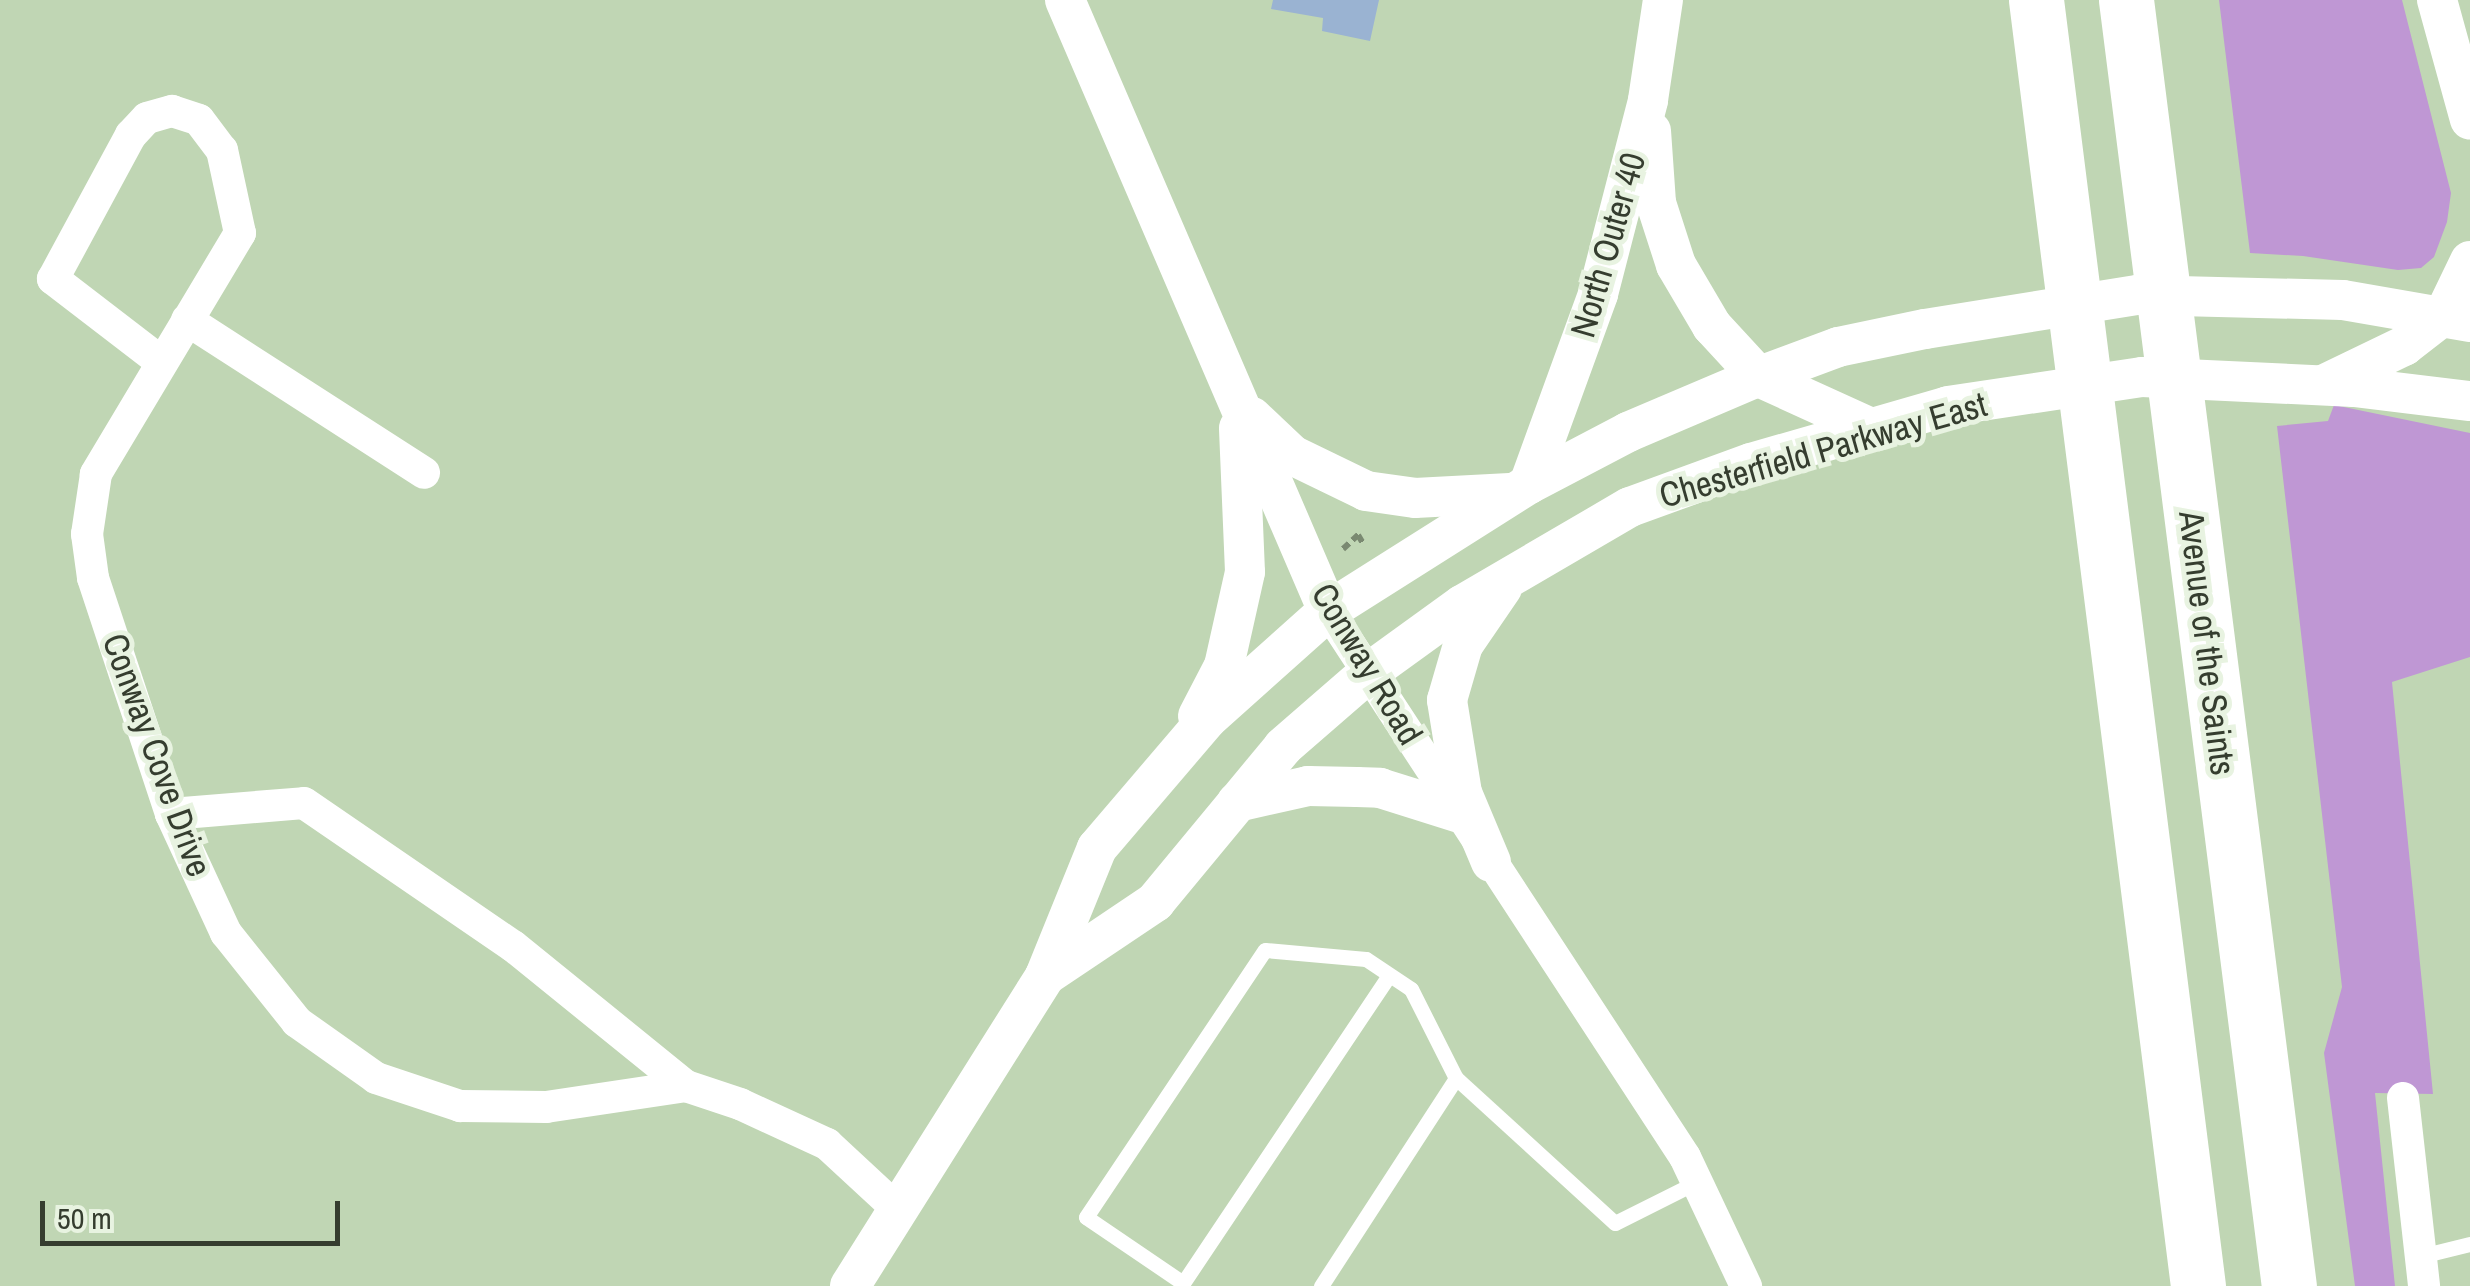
<!DOCTYPE html>
<style>
body{margin:0}
#map{position:relative;width:2470px;height:1286px;overflow:hidden;background:#c0d6b4;font-family:"Archivo Narrow",sans-serif}
div>[style]{position:absolute}
.green>*{inset:0;background:#bf97d4}
.building>*{inset:0;background:#9ab3d2}
.path>*{height:6px;margin-top:-3px;transform-origin:0;background:repeating-linear-gradient(90deg,#7a8971 0 8px,transparent 0 13px)}
.service>*{height:15px;margin:-7.5px;padding:0 7.5px;transform-origin:7.5px;border-radius:7.5px;background:#fff}
.minor>*{height:32px;margin:-16px;padding:0 16px;transform-origin:16px;border-radius:16px;background:#fff}
.tertiary>*{height:40px;margin:-20px;padding:0 20px;transform-origin:20px;border-radius:20px;background:#fff}
.motorway>*{height:55px;margin:-27.5px;padding:0 27.5px;transform-origin:27.5px;border-radius:27.5px;background:#fff}
span{translate:-50% -50%;white-space:nowrap;text-align:center;line-height:1.15;-webkit-text-stroke:10px #e8f3e1;paint-order:stroke}
.street-label{font-size:35px;color:#353d2f}
.scale{position:absolute;left:40px;top:1201px;width:300px;height:45px;box-sizing:border-box;border:5px solid #353d2f;border-top:0;padding-left:12px;font-size:30px;line-height:35px;white-space:nowrap;color:#353d2f;-webkit-text-stroke:8px #e8f3e1;paint-order:stroke}
</style>
<div id="map">
<div class="green">
<i style="clip-path:polygon(2219px 0,2402px 0,2451px 193px,2447px 222px,2434px 257px,2421px 268px,2398px 270px,2303px 256px,2250px 253px)"></i>
<i style="clip-path:polygon(2334px 405px,2470px 433px,2470px 657px,2392px 682px,2433px 1094px,2375px 1093px,2395px 1286px,2355px 1286px,2324px 1053px,2342px 987px,2277px 426px,2328px 421px)"></i>
</div>
<div class="building">
<i style="clip-path:polygon(1273px 0,1379px 0,1370px 41px,1322px 31px,1323px 18px,1271px 9px)"></i>
</div>
<div class="path">
<i style="left:1343px;top:549px;width:21px;rotate:-43deg"></i>
<i style="left:1358px;top:535px;width:12px;rotate:59deg"></i>
</div>
<div class="service">
<i style="left:2421px;top:1256px;width:50px;rotate:-13.8deg"></i>
<i style="left:1183px;top:1283px;width:117px;rotate:-145.8deg"></i>
<i style="left:1086px;top:1217px;width:321px;rotate:-56.2deg"></i>
<i style="left:1265px;top:950px;width:101px;rotate:5.1deg"></i>
<i style="left:1366px;top:959px;width:54px;rotate:33.7deg"></i>
<i style="left:1411px;top:989px;width:100px;rotate:63.2deg"></i>
<i style="left:1456px;top:1078px;width:215px;rotate:42.4deg"></i>
<i style="left:1615px;top:1223px;width:94px;rotate:-26.6deg"></i>
<i style="left:1181px;top:1286px;width:374px;rotate:-56.2deg"></i>
<i style="left:1321px;top:1286px;width:248px;rotate:-57deg"></i>
</div>
<div class="minor">
<i style="left:187px;top:320px;width:282px;rotate:32.8deg"></i>
<i style="left:160px;top:361px;width:135px;rotate:-142.5deg"></i>
<i style="left:53px;top:279px;width:164px;rotate:-61.6deg"></i>
<i style="left:131px;top:135px;width:23px;rotate:-47deg"></i>
<i style="left:147px;top:118px;width:26px;rotate:-16deg"></i>
<i style="left:172px;top:111px;width:28px;rotate:18deg"></i>
<i style="left:199px;top:120px;width:38px;rotate:53deg"></i>
<i style="left:222px;top:150px;width:85px;rotate:77.8deg"></i>
<i style="left:240px;top:233px;width:281px;rotate:120.9deg"></i>
<i style="left:96px;top:474px;width:61px;rotate:98.5deg"></i>
<i style="left:87px;top:534px;width:44px;rotate:82.2deg"></i>
<i style="left:93px;top:578px;width:249px;rotate:71.7deg"></i>
<i style="left:171px;top:814px;width:131px;rotate:65.2deg"></i>
<i style="left:226px;top:933px;width:114px;rotate:51.4deg"></i>
<i style="left:297px;top:1022px;width:97px;rotate:35.3deg"></i>
<i style="left:376px;top:1078px;width:89px;rotate:18.4deg"></i>
<i style="left:460px;top:1106px;width:86px;rotate:0.7deg"></i>
<i style="left:546px;top:1107px;width:142px;rotate:-8.5deg"></i>
<i style="left:686px;top:1086px;width:57px;rotate:18.4deg"></i>
<i style="left:740px;top:1104px;width:96px;rotate:24.7deg"></i>
<i style="left:827px;top:1144px;width:94px;rotate:42.8deg"></i>
<i style="left:1328px;top:611px;width:652px;rotate:56.82deg"></i>
<i style="left:1685px;top:1157px;width:143px;rotate:64.7deg"></i>
<i style="left:171px;top:814px;width:133px;rotate:-4.7deg"></i>
<i style="left:304px;top:803px;width:253px;rotate:34.4deg"></i>
<i style="left:513px;top:946px;width:223px;rotate:39deg"></i>
<i style="left:2403px;top:1098px;width:189px;rotate:83.6deg"></i>
</div>
<div class="tertiary">
<i style="left:1065px;top:0;width:665px;rotate:66.71deg"></i>
<i style="left:2437px;top:0;width:124px;rotate:74.6deg"></i>
<i style="left:1651px;top:131px;width:72px;rotate:86deg"></i>
<i style="left:1656px;top:203px;width:65px;rotate:72.1deg"></i>
<i style="left:1676px;top:265px;width:71px;rotate:59.5deg"></i>
<i style="left:1712px;top:326px;width:69px;rotate:47.3deg"></i>
<i style="left:1759px;top:377px;width:123px;rotate:24.5deg"></i>
<i style="left:2325px;top:384px;width:88px;rotate:-25.7deg"></i>
<i style="left:2404px;top:346px;width:51px;rotate:-37.8deg"></i>
<i style="left:2444px;top:315px;width:60px;rotate:-64.3deg"></i>
<i style="left:1252px;top:417px;width:55px;rotate:43.5deg"></i>
<i style="left:1292px;top:455px;width:82px;rotate:25.9deg"></i>
<i style="left:1366px;top:491px;width:49px;rotate:8.1deg"></i>
<i style="left:1415px;top:498px;width:95px;rotate:-3deg"></i>
<i style="left:1529px;top:484px;width:202px;rotate:-70deg"></i>
<i style="left:1598px;top:294px;width:200px;rotate:-75.5deg"></i>
<i style="left:1648px;top:100px;width:101px;rotate:-81.5deg"></i>
<i style="left:1198px;top:716px;width:56px;rotate:-62.5deg"></i>
<i style="left:1224px;top:666px;width:96px;rotate:-77.4deg"></i>
<i style="left:1245px;top:572px;width:144px;rotate:-92.4deg"></i>
<i style="left:1237px;top:802px;width:73px;rotate:-12.7deg"></i>
<i style="left:1308px;top:786px;width:49px;rotate:1.2deg"></i>
<i style="left:1357px;top:787px;width:23px;rotate:2deg"></i>
<i style="left:1380px;top:788px;width:84px;rotate:17.4deg"></i>
<i style="left:1491px;top:862px;width:75px;rotate:-112.8deg"></i>
<i style="left:1462px;top:793px;width:94px;rotate:-99.2deg"></i>
<i style="left:1447px;top:700px;width:57px;rotate:-73.8deg"></i>
<i style="left:1463px;top:645px;width:69px;rotate:-55.6deg"></i>
<i style="left:1045px;top:976px;width:133px;rotate:-33.9deg"></i>
<i style="left:1155px;top:902px;width:201px;rotate:-50.4deg"></i>
<i style="left:1283px;top:747px;width:113px;rotate:-41deg"></i>
<i style="left:1368px;top:673px;width:116px;rotate:-35.9deg"></i>
<i style="left:1462px;top:605px;width:194px;rotate:-30.3deg"></i>
<i style="left:1630px;top:507px;width:129px;rotate:-20deg"></i>
<i style="left:1751px;top:463px;width:205px;rotate:-16.1deg"></i>
<i style="left:1948px;top:406px;width:196px;rotate:-8.5deg"></i>
<i style="left:2142px;top:377px;width:212px;rotate:2.7deg"></i>
<i style="left:2354px;top:387px;width:117px;rotate:6.9deg"></i>
<i style="left:850px;top:1286px;width:366px;rotate:-57.8deg"></i>
<i style="left:1045px;top:976px;width:138px;rotate:-67.9deg"></i>
<i style="left:1097px;top:848px;width:170px;rotate:-49.5deg"></i>
<i style="left:1207px;top:719px;width:162px;rotate:-41.8deg"></i>
<i style="left:1328px;top:611px;width:238px;rotate:-32.3deg"></i>
<i style="left:1529px;top:484px;width:112px;rotate:-27.7deg"></i>
<i style="left:1628px;top:432px;width:135px;rotate:-23.1deg"></i>
<i style="left:1752px;top:379px;width:92px;rotate:-20.4deg"></i>
<i style="left:1838px;top:347px;width:89px;rotate:-11.7deg"></i>
<i style="left:1925px;top:329px;width:216px;rotate:-9.1deg"></i>
<i style="left:2138px;top:295px;width:205px;rotate:1.4deg"></i>
<i style="left:2343px;top:300px;width:129px;rotate:9.8deg"></i>
</div>
<div class="motorway">
<i style="left:2036px;top:0;width:1296px;rotate:82.82deg"></i>
<i style="left:2126px;top:0;width:1296px;rotate:82.78deg"></i>
</div>
<div class="street-label">
<span style="left:1608px;top:245px;rotate:-74deg">North Outer 40</span>
<span style="left:1823px;top:450px;rotate:-16deg">Chesterfield Parkway East</span>
<span style="left:2207px;top:643px;rotate:83deg">Avenue of the Saints</span>
<span style="left:1367px;top:664px;rotate:59deg">Conway Road</span>
<span style="left:157px;top:755px;rotate:70deg">Conway Cove Drive</span>
</div>
<div class="scale">50 m</div>
</div>
